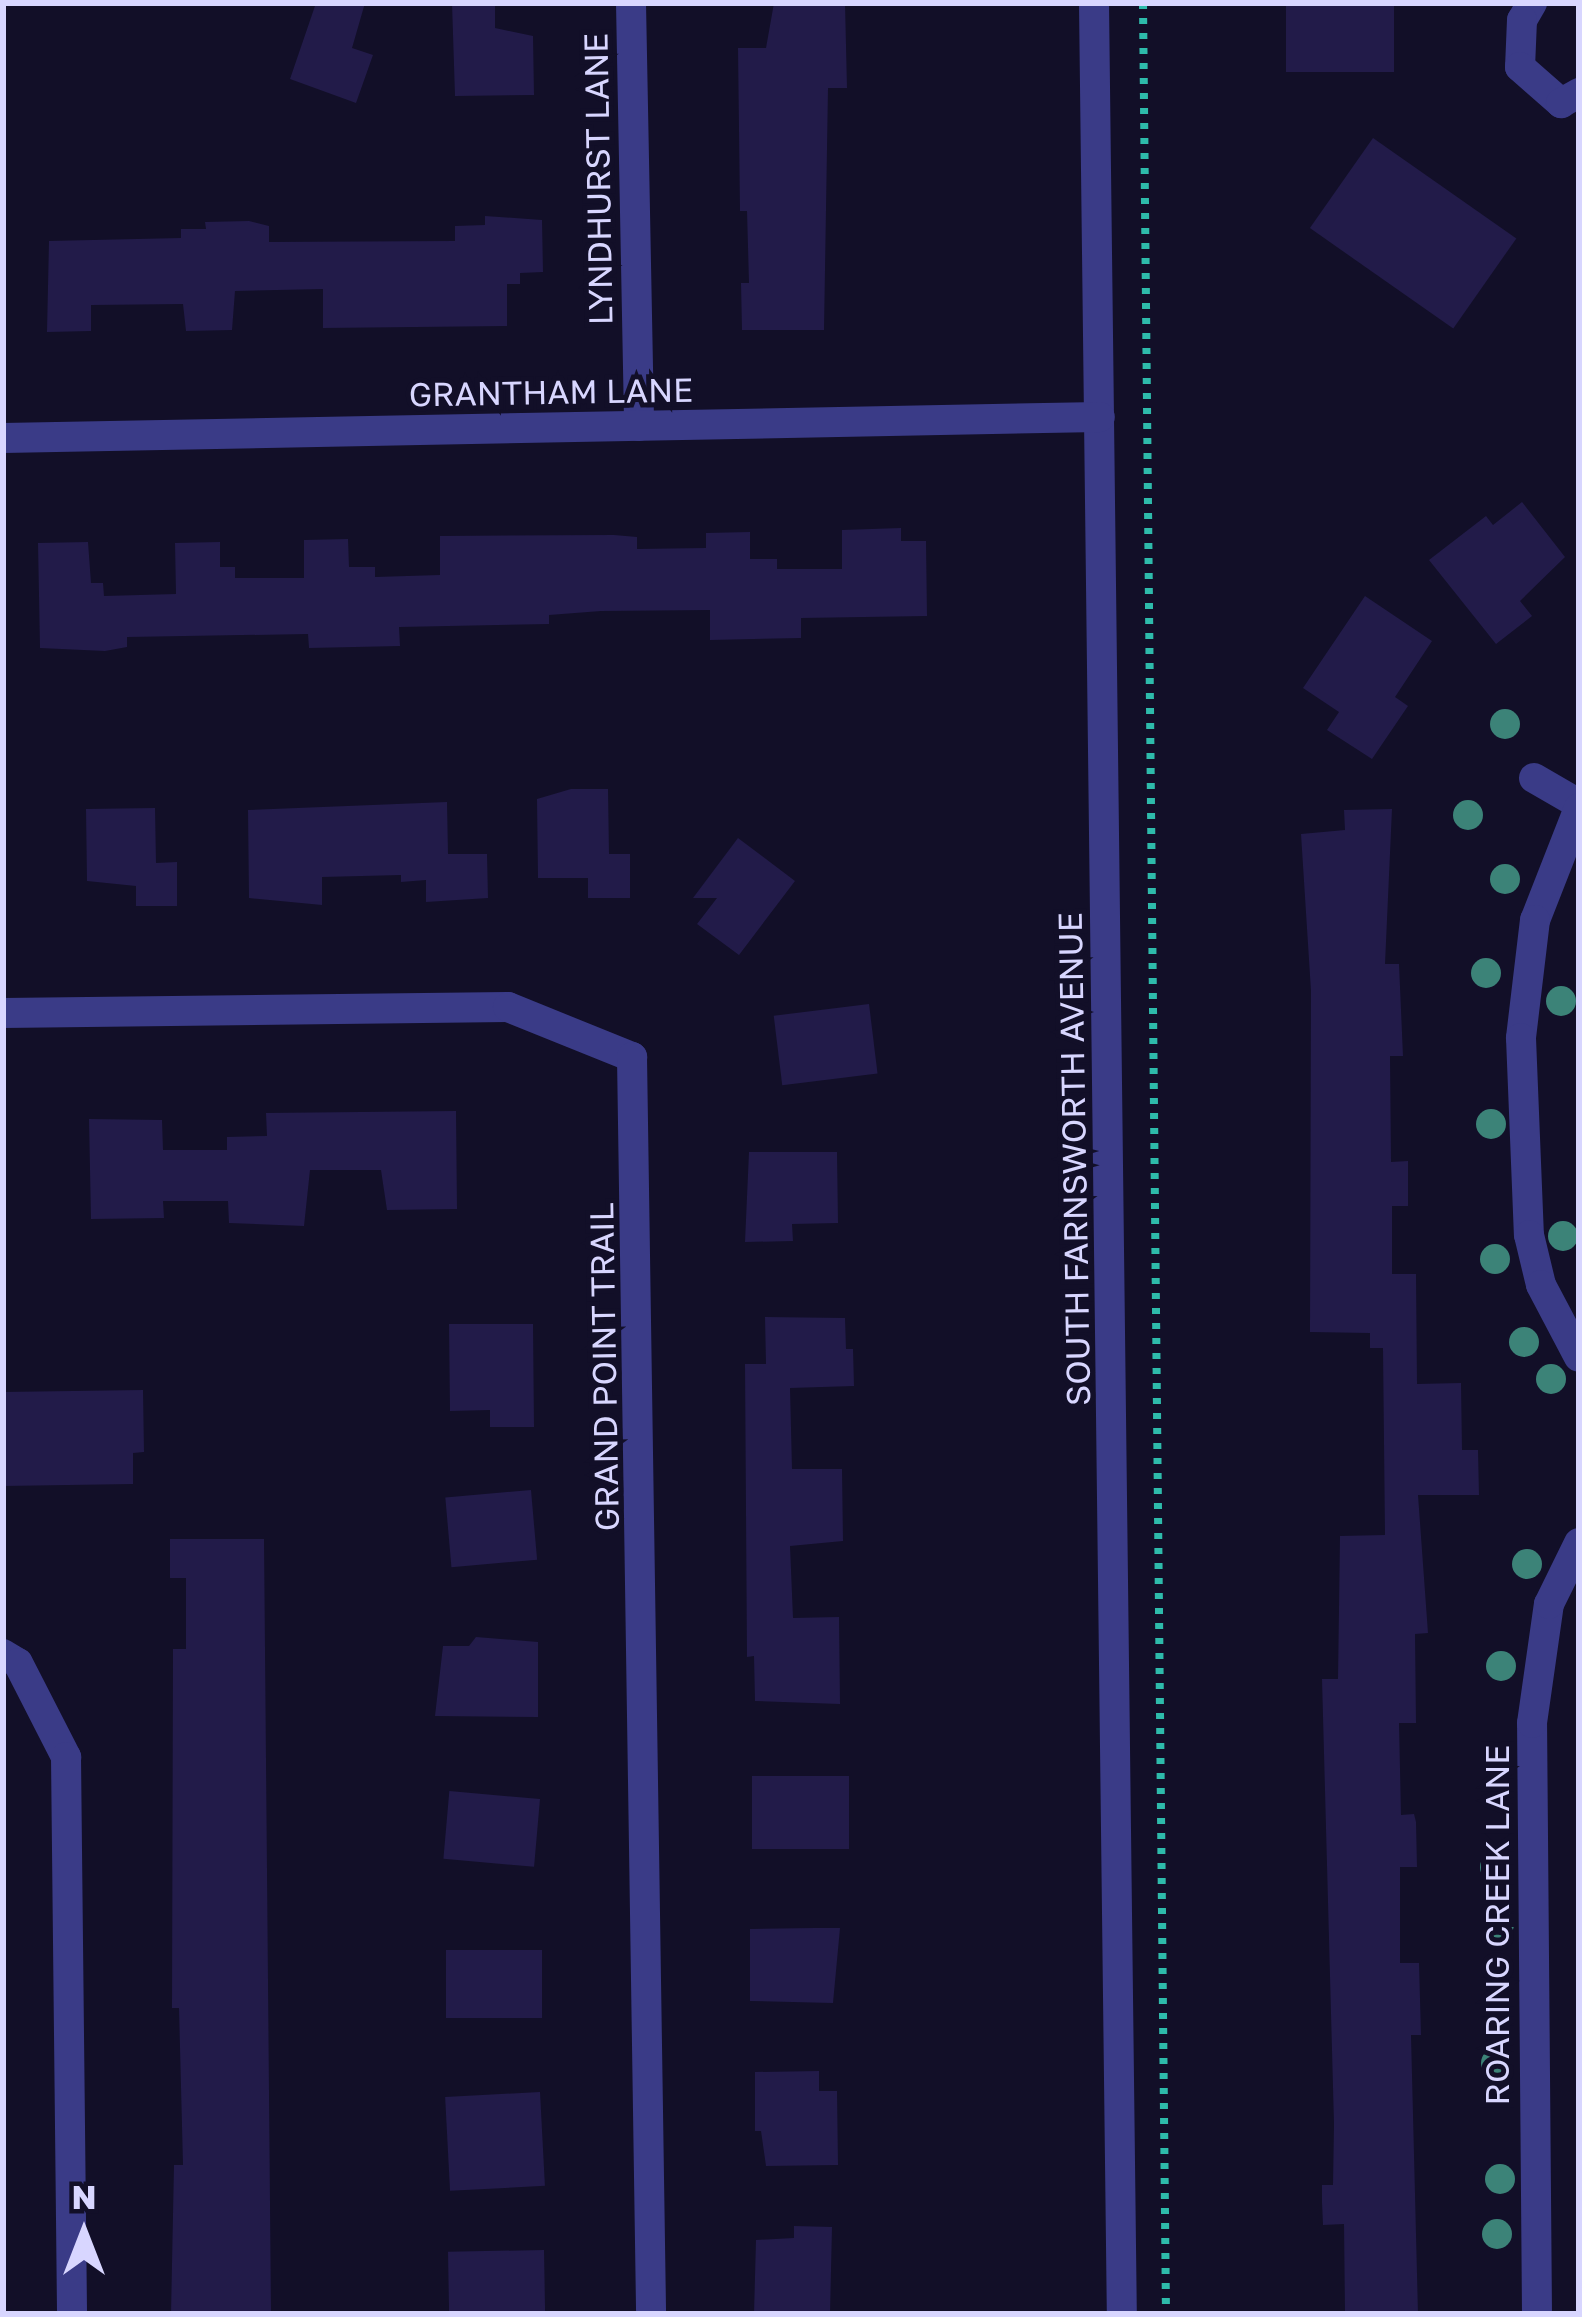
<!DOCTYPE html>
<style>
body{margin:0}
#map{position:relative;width:1582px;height:2317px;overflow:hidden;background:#120f28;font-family:"Golos Text",sans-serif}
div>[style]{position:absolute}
.building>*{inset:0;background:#221b49;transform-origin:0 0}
.path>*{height:8px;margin-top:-4px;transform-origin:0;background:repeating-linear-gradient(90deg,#2ebbab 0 6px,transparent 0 15px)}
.minor>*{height:30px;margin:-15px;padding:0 15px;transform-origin:15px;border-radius:15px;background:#3a3b87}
.trees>*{width:30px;height:30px;margin:-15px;border-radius:50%;background:#3c8378}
span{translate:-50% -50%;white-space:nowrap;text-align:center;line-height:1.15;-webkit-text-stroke:10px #120f28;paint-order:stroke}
.street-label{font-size:33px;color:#d8d6ff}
.frame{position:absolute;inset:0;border:6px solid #d8d6ff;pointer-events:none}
.north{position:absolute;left:24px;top:2173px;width:120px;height:120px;-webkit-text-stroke:9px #120f28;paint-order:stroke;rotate:0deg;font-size:33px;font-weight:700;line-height:48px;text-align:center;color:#d8d6ff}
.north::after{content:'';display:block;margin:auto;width:42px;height:54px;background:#d8d6ff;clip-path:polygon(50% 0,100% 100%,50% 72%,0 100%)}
</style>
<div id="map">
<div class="building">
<i style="clip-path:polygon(316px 3px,365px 3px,352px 48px,373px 55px,356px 103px,290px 79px)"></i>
<i style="clip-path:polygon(452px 3px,495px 3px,495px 28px,533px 36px,534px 95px,455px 96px)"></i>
<i style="clip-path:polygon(774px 3px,845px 3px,847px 88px,828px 88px,824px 330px,742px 330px,741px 283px,749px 283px,747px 211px,740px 211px,738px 48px,766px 48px)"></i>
<i style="left:1286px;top:3px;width:108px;height:69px"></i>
<i style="left:1373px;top:138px;width:175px;height:110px;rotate:35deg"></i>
<i style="clip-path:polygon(485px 216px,542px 220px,543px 272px,520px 273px,520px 284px,507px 284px,507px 326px,323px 328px,323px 289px,235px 291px,232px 330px,186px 331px,183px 304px,91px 305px,91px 331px,47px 332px,49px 241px,181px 238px,181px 229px,206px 229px,205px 222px,249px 221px,269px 226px,269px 242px,455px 241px,455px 226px,485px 225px)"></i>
<i style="clip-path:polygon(1522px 502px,1565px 557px,1520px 601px,1532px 616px,1496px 644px,1429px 560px,1486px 516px,1493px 525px)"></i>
<i style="clip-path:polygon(901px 528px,901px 541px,926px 541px,927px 616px,801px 618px,801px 638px,710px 640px,710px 610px,601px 611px,549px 615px,549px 624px,399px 627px,400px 646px,309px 648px,308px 634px,127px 637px,127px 647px,105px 651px,40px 648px,38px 543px,88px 542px,91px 583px,103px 583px,104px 596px,176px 594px,175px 543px,220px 542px,220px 567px,235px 567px,235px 578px,304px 578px,304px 540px,348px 539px,349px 567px,375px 567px,375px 577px,440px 575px,440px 536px,614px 535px,637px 537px,637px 549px,706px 548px,706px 533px,750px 532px,750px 559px,777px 559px,777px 569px,842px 569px,842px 530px)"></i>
<i style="clip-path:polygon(1365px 596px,1432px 641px,1395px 697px,1408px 706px,1372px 759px,1327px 730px,1339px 712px,1303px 688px)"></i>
<i style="clip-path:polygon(571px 789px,608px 789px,609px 854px,630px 854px,630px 898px,588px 898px,588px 878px,538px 878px,537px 799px)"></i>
<i style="clip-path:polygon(447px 802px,448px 854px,487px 854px,488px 898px,426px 902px,426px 880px,401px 882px,401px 875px,322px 877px,322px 905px,249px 898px,248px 810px)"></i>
<i style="clip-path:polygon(155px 808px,156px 863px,177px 862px,177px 906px,136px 906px,136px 886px,87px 881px,86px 809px)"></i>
<i style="clip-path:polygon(1392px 809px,1385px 964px,1399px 964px,1403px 1056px,1390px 1056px,1391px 1162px,1408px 1161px,1408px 1206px,1392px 1206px,1392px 1274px,1416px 1274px,1417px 1384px,1461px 1383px,1462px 1450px,1478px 1450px,1479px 1495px,1418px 1495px,1428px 1633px,1415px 1634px,1416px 1723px,1399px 1723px,1401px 1815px,1414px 1814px,1416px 1822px,1417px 1867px,1400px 1867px,1400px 1963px,1419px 1963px,1421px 2035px,1411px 2035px,1418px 2314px,1345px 2314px,1344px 2224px,1323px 2225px,1322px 2202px,1322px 2185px,1333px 2185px,1334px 2124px,1322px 1679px,1338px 1679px,1340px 1536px,1385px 1535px,1383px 1348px,1370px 1348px,1370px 1333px,1310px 1332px,1311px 991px,1301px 834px,1345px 830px,1344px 810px)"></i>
<i style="clip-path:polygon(738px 838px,795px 881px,739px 955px,697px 924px,717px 898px,693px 898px)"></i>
<i style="left:869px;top:1004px;width:70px;height:96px;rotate:83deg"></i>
<i style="clip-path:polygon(456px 1111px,457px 1209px,387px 1210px,381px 1170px,310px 1170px,304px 1226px,229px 1223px,228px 1201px,163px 1201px,164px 1218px,91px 1219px,89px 1119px,162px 1120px,163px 1150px,227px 1150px,227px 1137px,267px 1136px,266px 1113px)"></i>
<i style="clip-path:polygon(749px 1152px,837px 1152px,838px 1223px,792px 1224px,793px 1241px,745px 1242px)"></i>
<i style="clip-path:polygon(765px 1317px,845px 1318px,846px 1349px,853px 1349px,854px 1386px,790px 1388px,792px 1469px,842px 1469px,843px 1541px,790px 1546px,793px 1618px,839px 1617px,840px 1704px,755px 1701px,754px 1656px,747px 1657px,745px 1364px,766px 1364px)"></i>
<i style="clip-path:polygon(449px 1324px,533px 1324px,534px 1427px,490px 1427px,490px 1410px,450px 1411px)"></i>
<i style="clip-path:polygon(143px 1390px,144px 1452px,133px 1453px,133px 1484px,3px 1486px,3px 1392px)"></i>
<i style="left:531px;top:1490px;width:70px;height:86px;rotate:85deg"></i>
<i style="clip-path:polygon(170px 1539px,264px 1539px,271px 2314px,171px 2314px,174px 2165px,183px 2165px,179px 2008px,172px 2008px,173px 1649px,186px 1649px,186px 1578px,170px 1578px)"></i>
<i style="clip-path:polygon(476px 1637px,538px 1642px,538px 1717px,435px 1716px,443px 1646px,469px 1646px)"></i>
<i style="left:752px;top:1776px;width:97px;height:73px"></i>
<i style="left:540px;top:1799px;width:68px;height:91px;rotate:95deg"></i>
<i style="clip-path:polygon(815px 1928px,840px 1928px,833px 2003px,750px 2001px,750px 1929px)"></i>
<i style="left:542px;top:1950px;width:68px;height:96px;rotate:90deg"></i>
<i style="clip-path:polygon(819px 2071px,819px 2091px,837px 2091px,838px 2165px,766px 2166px,761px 2131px,755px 2131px,755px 2072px)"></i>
<i style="left:540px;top:2092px;width:94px;height:95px;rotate:87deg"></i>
<i style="clip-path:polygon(794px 2226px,832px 2227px,830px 2314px,754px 2314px,756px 2240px,794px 2238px)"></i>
<i style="left:544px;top:2250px;width:64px;height:96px;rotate:89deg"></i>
</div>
<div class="path">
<i style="left:1143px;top:3px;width:2311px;rotate:89.43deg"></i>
</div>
<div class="minor">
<i style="left:631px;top:3px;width:423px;rotate:88.9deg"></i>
<i style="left:1094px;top:3px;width:2311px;rotate:89.31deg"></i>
<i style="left:1532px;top:3px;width:20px;rotate:120deg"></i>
<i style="left:1522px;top:20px;width:47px;rotate:92.4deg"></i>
<i style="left:1520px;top:67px;width:55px;rotate:41.3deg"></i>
<i style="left:1561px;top:103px;width:21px;rotate:-29deg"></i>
<i style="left:3px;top:438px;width:1097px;rotate:-1.1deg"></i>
<i style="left:1534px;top:778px;width:52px;rotate:30deg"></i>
<i style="left:1579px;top:808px;width:120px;rotate:111.4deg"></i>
<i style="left:1535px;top:920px;width:119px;rotate:96.8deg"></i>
<i style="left:1521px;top:1038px;width:197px;rotate:87.7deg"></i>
<i style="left:1529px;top:1235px;width:51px;rotate:76.5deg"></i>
<i style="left:1541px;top:1285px;width:81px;rotate:62.2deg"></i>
<i style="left:3px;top:1013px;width:505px;rotate:-0.68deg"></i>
<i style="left:508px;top:1007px;width:134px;rotate:22deg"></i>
<i style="left:632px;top:1057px;width:1257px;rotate:89.13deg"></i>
<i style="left:3px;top:1654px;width:17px;rotate:31deg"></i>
<i style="left:18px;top:1663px;width:106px;rotate:62.9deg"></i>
<i style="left:66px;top:1757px;width:557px;rotate:89.38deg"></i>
<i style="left:1537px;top:2314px;width:591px;rotate:-90.48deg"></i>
<i style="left:1532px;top:1723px;width:120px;rotate:-81.9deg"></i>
<i style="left:1549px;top:1604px;width:68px;rotate:-63.8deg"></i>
</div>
<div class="trees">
<i style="left:1505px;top:724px"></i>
<i style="left:1468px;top:815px"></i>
<i style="left:1505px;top:879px"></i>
<i style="left:1486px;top:973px"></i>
<i style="left:1561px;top:1001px"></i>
<i style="left:1491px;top:1124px"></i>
<i style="left:1563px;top:1236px"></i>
<i style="left:1495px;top:1259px"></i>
<i style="left:1524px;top:1342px"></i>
<i style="left:1551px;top:1379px"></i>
<i style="left:1527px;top:1564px"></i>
<i style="left:1501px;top:1666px"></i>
<i style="left:1498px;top:1762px"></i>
<i style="left:1495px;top:1867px"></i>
<i style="left:1499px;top:1924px"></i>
<i style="left:1496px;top:2063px"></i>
<i style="left:1500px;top:2179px"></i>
<i style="left:1497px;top:2234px"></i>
</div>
<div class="street-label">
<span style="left:598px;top:179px;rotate:-91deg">LYNDHURST LANE</span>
<span style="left:551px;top:392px;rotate:-1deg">GRANTHAM LANE</span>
<span style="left:1074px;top:1159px;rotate:-91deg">SOUTH FARNSWORTH AVENUE</span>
<span style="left:604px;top:1367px;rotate:-91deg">GRAND POINT TRAIL</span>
<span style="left:1497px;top:1925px;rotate:-90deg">ROARING CREEK LANE</span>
</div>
<div class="frame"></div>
<div class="north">N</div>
</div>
